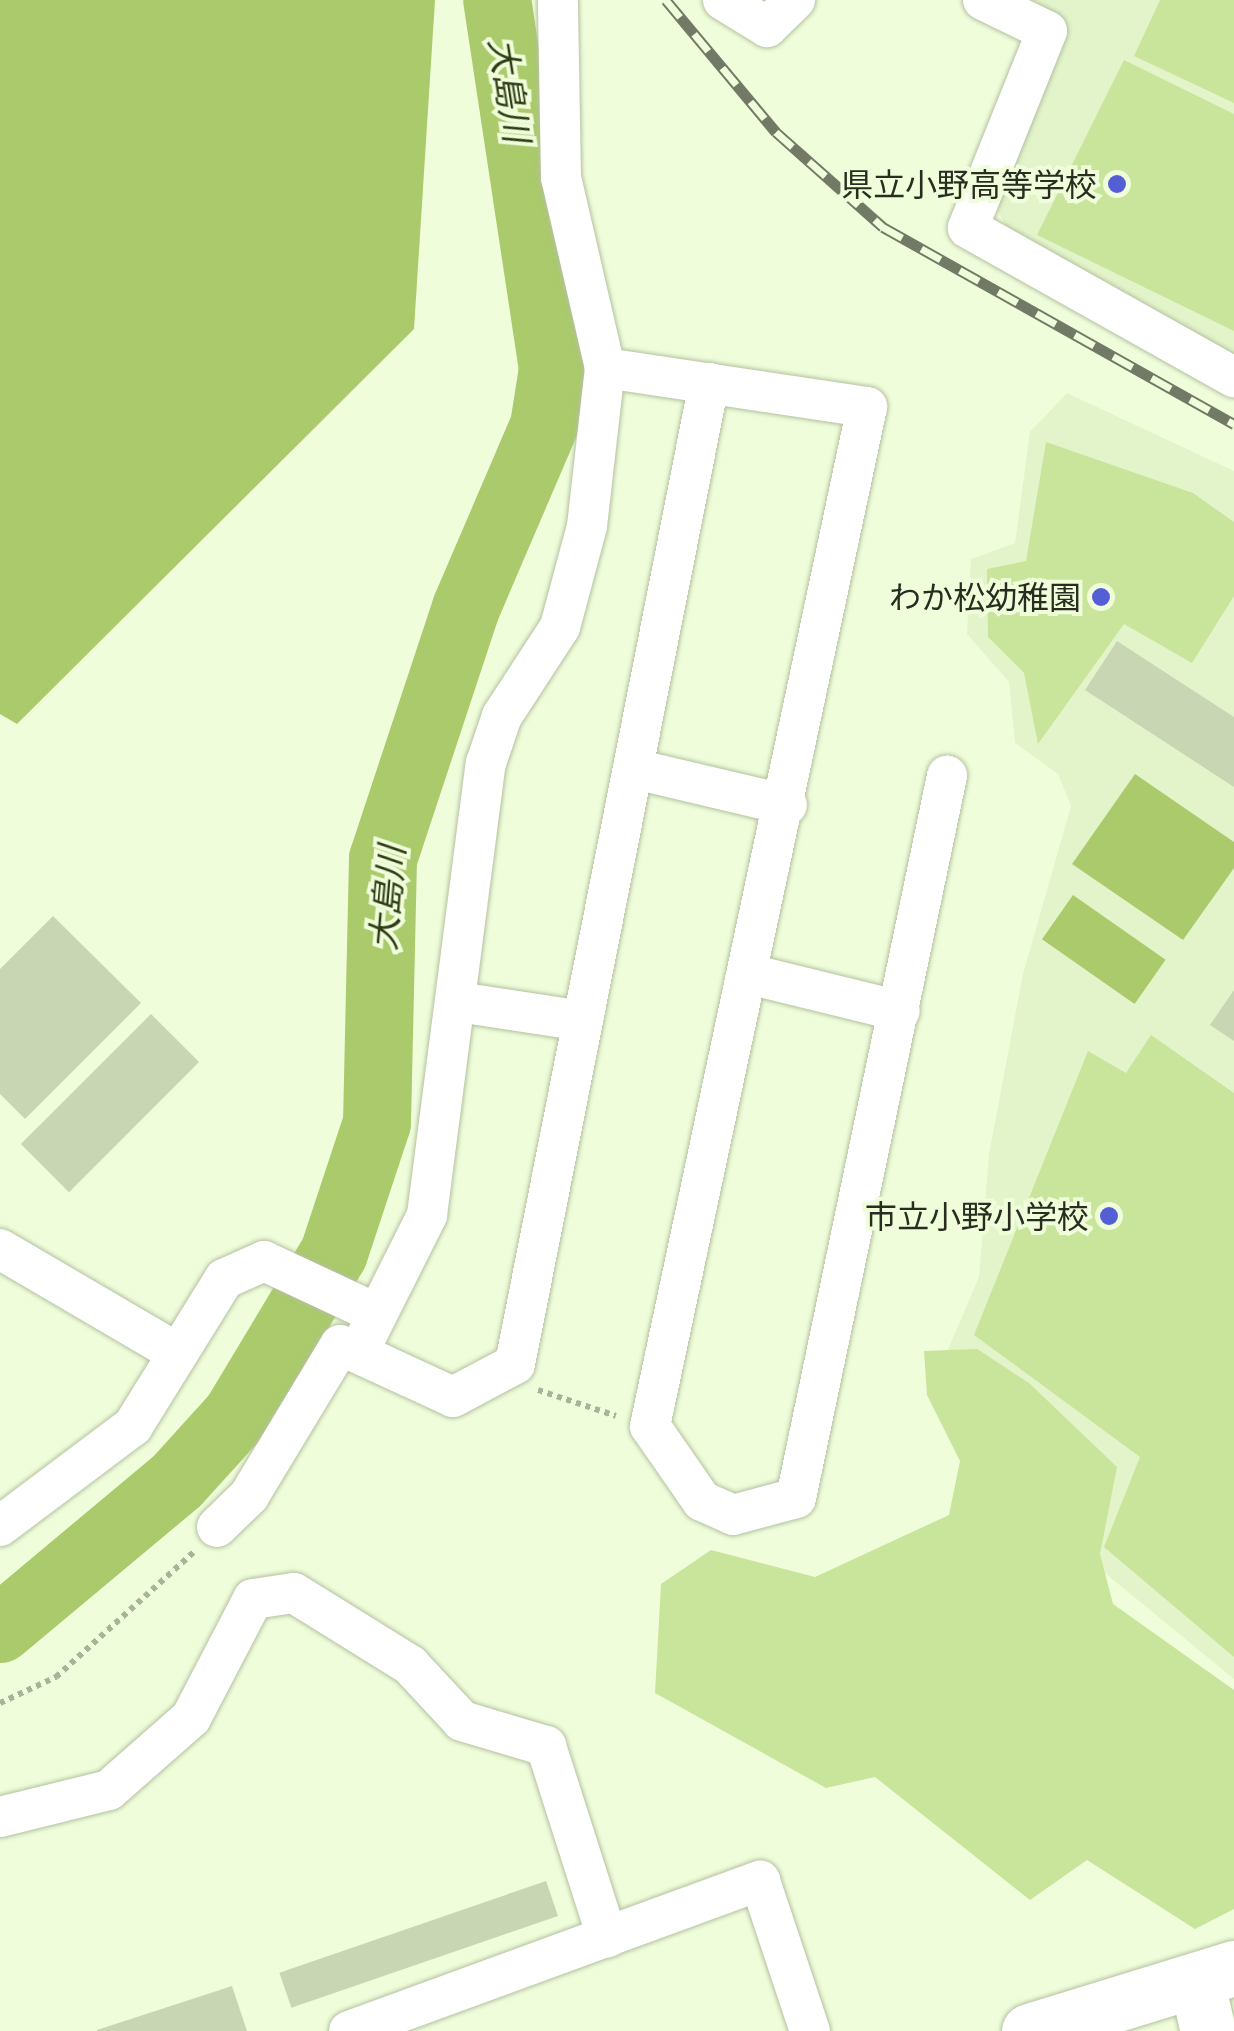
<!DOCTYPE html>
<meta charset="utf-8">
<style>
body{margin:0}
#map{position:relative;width:1234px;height:2031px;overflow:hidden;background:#f0fddb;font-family:"Noto Sans","Noto Sans JP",sans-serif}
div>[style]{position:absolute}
.built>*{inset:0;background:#e4f4ca}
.green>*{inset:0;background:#c9e49b}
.water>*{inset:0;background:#aaca6b;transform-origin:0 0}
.river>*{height:68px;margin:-34px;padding:0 34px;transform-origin:34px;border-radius:34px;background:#aaca6b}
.building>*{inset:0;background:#c9d6b4;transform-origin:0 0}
.path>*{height:6px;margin-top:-3px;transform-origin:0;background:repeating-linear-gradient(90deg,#a9b399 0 5px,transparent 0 10px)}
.roads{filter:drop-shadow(0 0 2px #b4c1a0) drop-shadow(0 0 2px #b4c1a0)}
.street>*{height:40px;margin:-20px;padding:0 20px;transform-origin:20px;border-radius:20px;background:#fff}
.secondary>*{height:55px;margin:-27.5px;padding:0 27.5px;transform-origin:27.5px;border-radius:27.5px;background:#fff}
.rail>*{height:11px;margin-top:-5.5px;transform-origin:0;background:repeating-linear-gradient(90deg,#f0fddb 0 22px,#727a66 0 44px);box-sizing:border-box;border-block:2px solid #727a66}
.dots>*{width:28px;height:28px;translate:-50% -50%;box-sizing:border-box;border:5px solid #f0fddb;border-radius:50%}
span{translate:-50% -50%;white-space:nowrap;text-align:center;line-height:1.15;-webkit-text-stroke:8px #f0fddb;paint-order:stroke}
.poi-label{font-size:32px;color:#282d20}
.right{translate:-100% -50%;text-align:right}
.water-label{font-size:35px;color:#2f3c15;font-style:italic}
</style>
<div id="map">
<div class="built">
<i style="clip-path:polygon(1011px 0,1234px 0,1234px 361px,1016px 245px,998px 211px,1003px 156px,1059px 23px)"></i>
<i style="clip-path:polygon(1067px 393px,1234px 471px,1234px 1679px,1089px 1560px,946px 1354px,979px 1277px,989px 1154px,1023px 974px,1071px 806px,1058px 774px,1015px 743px,1009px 682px,967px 634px,971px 559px,1015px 543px,1030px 432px)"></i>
</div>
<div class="green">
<i style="clip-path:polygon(1160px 0,1234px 0,1234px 103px,1134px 56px)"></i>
<i style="clip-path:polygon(1124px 60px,1234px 114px,1234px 331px,1037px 235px)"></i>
<i style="clip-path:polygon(1046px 442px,1193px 493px,1234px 522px,1234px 596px,1192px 663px,1124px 624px,1038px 744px,1024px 673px,988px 637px,987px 569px,1026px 561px)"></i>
<i style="clip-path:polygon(1151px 1035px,1234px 1093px,1234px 1657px,1104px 1547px,1140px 1457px,974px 1335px,1088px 1051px,1126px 1073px)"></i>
<i style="clip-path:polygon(977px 1349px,1029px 1383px,1117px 1467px,1100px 1554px,1113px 1604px,1234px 1690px,1234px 1909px,1195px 1929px,1087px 1860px,1030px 1900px,875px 1777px,826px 1788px,655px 1693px,661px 1584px,711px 1550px,815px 1577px,949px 1515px,960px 1461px,927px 1395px,924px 1351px)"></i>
</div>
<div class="water">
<i style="clip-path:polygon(0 0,435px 0,414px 329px,17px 724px,0 714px)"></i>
<i style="clip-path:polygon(1135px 774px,1234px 842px,1234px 868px,1183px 940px,1072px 864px)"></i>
<i style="left:1073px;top:895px;width:113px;height:54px;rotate:35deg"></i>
</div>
<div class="river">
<i style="left:0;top:1629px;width:231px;rotate:-39.9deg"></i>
<i style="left:177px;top:1481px;width:88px;rotate:-47.8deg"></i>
<i style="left:236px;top:1416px;width:190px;rotate:-59deg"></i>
<i style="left:334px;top:1253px;width:137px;rotate:-71.7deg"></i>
<i style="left:377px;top:1123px;width:264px;rotate:-88.7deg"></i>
<i style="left:383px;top:859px;width:264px;rotate:-71.7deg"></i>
<i style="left:466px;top:608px;width:198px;rotate:-66.8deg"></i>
<i style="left:544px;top:426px;width:58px;rotate:-81deg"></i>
<i style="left:553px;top:369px;width:373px;rotate:-98.6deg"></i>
</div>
<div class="building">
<i style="clip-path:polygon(1117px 641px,1234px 717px,1234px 787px,1085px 690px)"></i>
<i style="clip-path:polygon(53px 916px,141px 1003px,25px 1119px,0 1094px,0 969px)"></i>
<i style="clip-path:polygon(1234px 990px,1234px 1041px,1210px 1025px)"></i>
<i style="left:151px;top:1014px;width:68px;height:184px;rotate:45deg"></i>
<i style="left:546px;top:1881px;width:37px;height:282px;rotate:71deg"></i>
<i style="clip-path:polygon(232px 1986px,247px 2031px,97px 2031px,97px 2030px)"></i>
</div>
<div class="path">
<i style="left:538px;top:1390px;width:82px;rotate:18.4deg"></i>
<i style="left:0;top:1703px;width:62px;rotate:-24.9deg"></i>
<i style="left:56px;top:1677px;width:186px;rotate:-42.2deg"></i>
</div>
<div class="roads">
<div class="street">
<i style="left:723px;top:0;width:52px;rotate:31.5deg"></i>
<i style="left:767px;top:27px;width:39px;rotate:-44deg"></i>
<i style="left:983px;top:0;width:71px;rotate:25.8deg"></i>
<i style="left:1047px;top:31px;width:212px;rotate:111.9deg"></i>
<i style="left:968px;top:228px;width:305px;rotate:29.3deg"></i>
<i style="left:605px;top:368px;width:265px;rotate:8.5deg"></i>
<i style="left:867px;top:407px;width:1042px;rotate:102.02deg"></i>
<i style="left:650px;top:1426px;width:91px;rotate:55.3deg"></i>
<i style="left:702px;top:1501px;width:34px;rotate:24deg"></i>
<i style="left:733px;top:1515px;width:65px;rotate:-15.1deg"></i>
<i style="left:796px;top:1498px;width:738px;rotate:-78.19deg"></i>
<i style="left:639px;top:770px;width:152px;rotate:13.3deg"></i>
<i style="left:753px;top:975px;width:151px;rotate:13.8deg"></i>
<i style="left:458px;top:1002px;width:120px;rotate:8.6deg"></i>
<i style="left:0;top:1249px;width:205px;rotate:30.4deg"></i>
<i style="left:359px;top:1351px;width:152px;rotate:-63.4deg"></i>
<i style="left:427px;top:1215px;width:456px;rotate:-82.6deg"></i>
<i style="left:486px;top:763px;width:50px;rotate:-71.2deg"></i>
<i style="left:502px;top:716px;width:106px;rotate:-56.9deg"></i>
<i style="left:560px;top:627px;width:105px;rotate:-75deg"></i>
<i style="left:587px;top:526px;width:159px;rotate:-83.5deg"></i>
<i style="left:605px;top:368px;width:195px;rotate:-103deg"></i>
<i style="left:561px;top:178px;width:178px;rotate:-91deg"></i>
<i style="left:0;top:1526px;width:166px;rotate:-36.9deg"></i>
<i style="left:133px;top:1426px;width:173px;rotate:-58.2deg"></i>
<i style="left:224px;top:1279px;width:44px;rotate:-24.2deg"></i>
<i style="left:264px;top:1261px;width:123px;rotate:25.1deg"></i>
<i style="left:217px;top:1527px;width:45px;rotate:-44.1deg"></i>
<i style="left:249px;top:1496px;width:176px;rotate:-58.9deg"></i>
<i style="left:340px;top:1345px;width:124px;rotate:24.7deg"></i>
<i style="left:453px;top:1397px;width:70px;rotate:-28deg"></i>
<i style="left:515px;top:1364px;width:1000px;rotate:-78.81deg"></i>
<i style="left:0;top:1817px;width:112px;rotate:-13.9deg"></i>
<i style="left:109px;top:1790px;width:109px;rotate:-41.3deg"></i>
<i style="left:191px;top:1718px;width:134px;rotate:-62.5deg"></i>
<i style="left:253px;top:1599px;width:41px;rotate:-8.3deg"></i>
<i style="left:294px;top:1593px;width:137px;rotate:31.8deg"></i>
<i style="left:410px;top:1665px;width:76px;rotate:47.1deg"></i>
<i style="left:462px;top:1721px;width:88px;rotate:16.6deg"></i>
<i style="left:546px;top:1746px;width:201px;rotate:72.3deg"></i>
<i style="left:349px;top:2031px;width:438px;rotate:-20.1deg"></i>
<i style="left:760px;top:1881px;width:158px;rotate:71.6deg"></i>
</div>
<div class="secondary">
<i style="left:1196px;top:1980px;width:52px;rotate:76.8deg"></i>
<i style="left:1029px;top:2031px;width:214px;rotate:-17.1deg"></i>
</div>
</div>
<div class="rail">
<i style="left:666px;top:0;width:172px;rotate:50.2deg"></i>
<i style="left:776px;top:132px;width:143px;rotate:41.6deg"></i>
<i style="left:883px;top:227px;width:403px;rotate:29.3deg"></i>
</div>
<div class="dots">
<i style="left:1117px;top:184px;background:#545ed5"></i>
<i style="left:1101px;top:597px;background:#545ed5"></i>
<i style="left:1109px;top:1216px;background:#545ed5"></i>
</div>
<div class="poi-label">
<span class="right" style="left:1097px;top:184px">県立小野高等学校</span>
<span class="right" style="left:1081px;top:597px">わか松幼稚園</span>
<span class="right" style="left:1089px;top:1216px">市立小野小学校</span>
</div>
<div class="water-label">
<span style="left:510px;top:90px;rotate:81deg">大島川</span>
<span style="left:387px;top:898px;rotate:-85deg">大島川</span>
</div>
</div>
